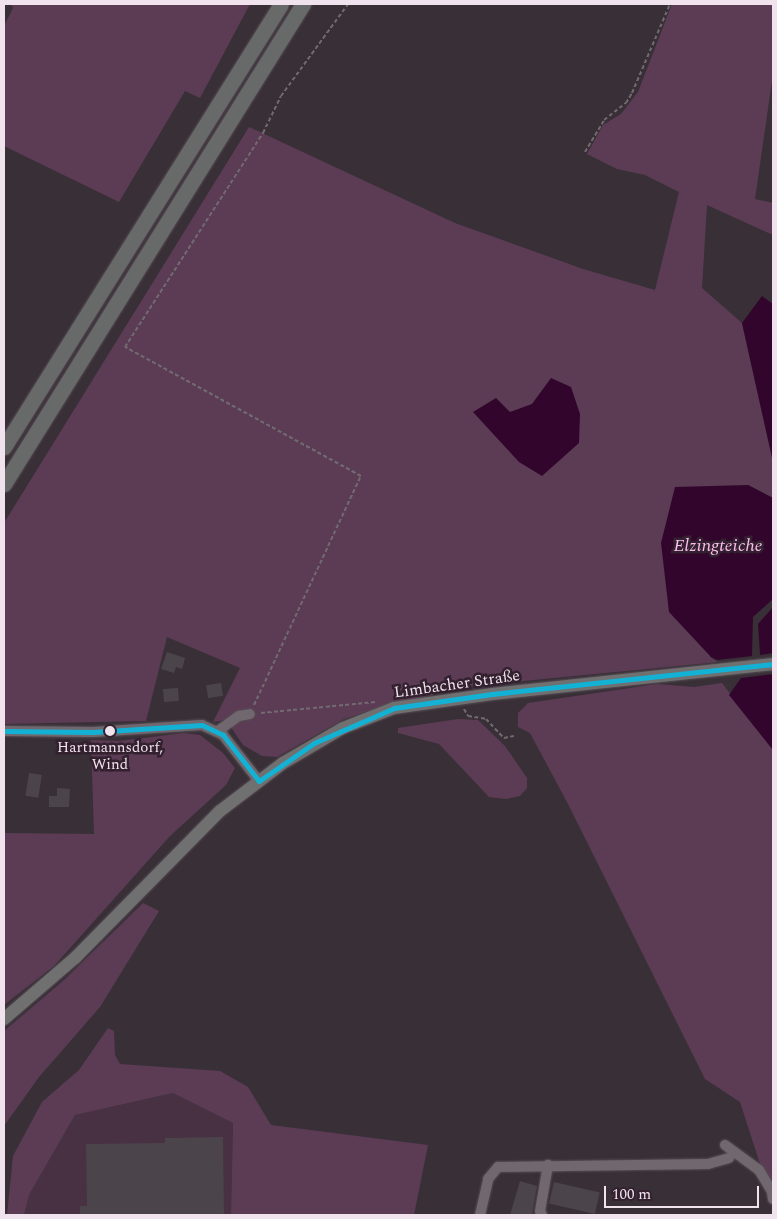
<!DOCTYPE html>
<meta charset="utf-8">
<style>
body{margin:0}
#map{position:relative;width:777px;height:1219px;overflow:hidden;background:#392f37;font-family:Spectral,serif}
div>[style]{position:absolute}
.built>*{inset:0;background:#473142}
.green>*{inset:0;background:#5c3c55}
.water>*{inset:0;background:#32062c}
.building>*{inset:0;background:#4c444b;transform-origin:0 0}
.path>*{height:2px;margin-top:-1px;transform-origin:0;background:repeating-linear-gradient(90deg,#716a6f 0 4px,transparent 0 6.5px)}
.roads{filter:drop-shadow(0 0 1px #564d54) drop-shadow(0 0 1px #564d54)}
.minor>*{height:10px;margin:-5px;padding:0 5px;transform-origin:5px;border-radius:5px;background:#70686e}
.major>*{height:12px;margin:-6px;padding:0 6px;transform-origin:6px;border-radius:6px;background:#707071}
.highway>*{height:15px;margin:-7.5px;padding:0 7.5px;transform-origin:7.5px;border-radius:7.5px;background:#686a69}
.bus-1>*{height:5px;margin:-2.5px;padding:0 2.5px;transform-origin:2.5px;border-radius:2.5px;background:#13b2d5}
.dots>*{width:14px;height:14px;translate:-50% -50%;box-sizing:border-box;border:2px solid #33212f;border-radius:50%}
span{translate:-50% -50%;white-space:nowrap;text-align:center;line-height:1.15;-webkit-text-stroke:5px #33212f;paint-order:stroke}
.bus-label{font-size:15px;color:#f0e3ed}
.street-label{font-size:16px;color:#f0e3ed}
.water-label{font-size:18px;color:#fdbdef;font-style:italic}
.frame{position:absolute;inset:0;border:5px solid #f0e3ed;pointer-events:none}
.scale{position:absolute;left:604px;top:1186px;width:155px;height:22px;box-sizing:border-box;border:2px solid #f0e3ed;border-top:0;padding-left:6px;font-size:15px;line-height:18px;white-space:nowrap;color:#f0e3ed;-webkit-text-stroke:4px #33212f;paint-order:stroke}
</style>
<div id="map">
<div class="built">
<i style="clip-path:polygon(173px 1093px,233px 1123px,231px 1215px,24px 1215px,29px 1195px,75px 1115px)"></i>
</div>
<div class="green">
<i style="clip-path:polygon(11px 4px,250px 4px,200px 98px,185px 91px,119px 202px,4px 146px,4px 26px,13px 8px)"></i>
<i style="clip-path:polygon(evenodd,672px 4px,773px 4px,773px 74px,755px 199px,773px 203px,773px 235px,707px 205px,702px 288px,742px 323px,773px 462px,773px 498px,748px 485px,710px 657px,718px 662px,472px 686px,391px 704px,344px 719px,277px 757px,262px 756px,243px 745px,226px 720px,213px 722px,240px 668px,167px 637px,146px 721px,4px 724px,4px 523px,249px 127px,455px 223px,583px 269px,655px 290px,679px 192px,645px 175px,617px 169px,587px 154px,603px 125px,621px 114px,638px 92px,672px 4px,551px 379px,519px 462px,496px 398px,510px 413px,532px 404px,551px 379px)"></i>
<i style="clip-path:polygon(722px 683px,773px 750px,773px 1204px,740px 1102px,705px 1079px,568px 804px,530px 733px,518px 727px,518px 713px,528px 703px,657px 684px,694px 687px)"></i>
<i style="clip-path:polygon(458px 719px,478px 720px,505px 746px,527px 778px,527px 788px,520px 796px,506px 799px,489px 797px,439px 744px,398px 733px,398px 728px)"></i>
<i style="clip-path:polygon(184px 733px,200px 735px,223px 753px,235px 768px,226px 785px,170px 836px,54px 966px,4px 1005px,4px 833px,94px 834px,91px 740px,119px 741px)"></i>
<i style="clip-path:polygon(143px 903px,159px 911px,100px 1007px,39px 1077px,4px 1126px,4px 1031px,64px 980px)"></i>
<i style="clip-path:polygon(108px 1028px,114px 1031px,115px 1055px,120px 1064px,220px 1071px,248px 1087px,271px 1125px,428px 1145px,414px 1215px,231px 1215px,233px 1123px,173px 1093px,75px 1115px,29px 1195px,24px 1215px,7px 1215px,13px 1156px,42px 1102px,79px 1070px)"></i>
</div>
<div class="water">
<i style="clip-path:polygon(762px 296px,773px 304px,773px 462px,742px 323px)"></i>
<i style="clip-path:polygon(551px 378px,571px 387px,580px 414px,579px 443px,542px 476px,519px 462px,473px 412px,496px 398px,510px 412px,532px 404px)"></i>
<i style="clip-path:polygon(748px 485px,773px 498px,773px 599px,753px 617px,752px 656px,717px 660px,711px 657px,669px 612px,661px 543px,675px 487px)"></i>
<i style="clip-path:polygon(773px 607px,773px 653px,760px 655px,758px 624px)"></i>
<i style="clip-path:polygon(773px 674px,773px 750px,729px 695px,741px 678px)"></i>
</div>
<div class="building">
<i style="clip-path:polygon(167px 652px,185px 658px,182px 669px,176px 667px,174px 673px,161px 669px)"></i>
<i style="left:221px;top:683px;width:13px;height:15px;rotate:81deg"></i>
<i style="left:178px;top:688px;width:13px;height:15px;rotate:86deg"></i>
<i style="left:29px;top:773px;width:13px;height:23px;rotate:9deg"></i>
<i style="clip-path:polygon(57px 788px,70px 789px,69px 807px,49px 807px,49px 796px,57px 796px)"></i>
<i style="clip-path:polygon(223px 1137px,224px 1215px,80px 1215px,80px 1206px,87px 1206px,86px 1144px,165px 1143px,165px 1138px)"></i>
<i style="clip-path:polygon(520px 1181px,537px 1186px,532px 1215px,510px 1215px)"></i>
<i style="left:554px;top:1182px;width:47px;height:22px;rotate:13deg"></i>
</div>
<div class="path">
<i style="left:585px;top:152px;width:37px;rotate:-59deg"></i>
<i style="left:604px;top:120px;width:28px;rotate:-38deg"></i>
<i style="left:626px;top:103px;width:12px;rotate:-59deg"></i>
<i style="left:632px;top:93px;width:97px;rotate:-66.9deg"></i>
<i style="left:429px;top:691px;width:28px;rotate:-15deg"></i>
<i style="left:456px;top:684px;width:5px;rotate:53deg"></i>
<i style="left:254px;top:705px;width:253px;rotate:-65deg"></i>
<i style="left:361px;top:476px;width:269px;rotate:-151.3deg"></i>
<i style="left:125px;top:347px;width:255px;rotate:-57.2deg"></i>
<i style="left:263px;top:133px;width:41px;rotate:-64.1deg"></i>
<i style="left:281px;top:96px;width:114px;rotate:-53.9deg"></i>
<i style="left:464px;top:709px;width:8px;rotate:60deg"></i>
<i style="left:468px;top:716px;width:18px;rotate:9deg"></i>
<i style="left:486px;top:719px;width:26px;rotate:47deg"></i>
<i style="left:504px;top:738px;width:10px;rotate:-11deg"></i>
<i style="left:261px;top:713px;width:115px;rotate:-5.5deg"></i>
</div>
<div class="roads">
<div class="minor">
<i style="left:4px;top:731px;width:89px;rotate:0.6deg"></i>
<i style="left:93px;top:732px;width:109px;rotate:-3.7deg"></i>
<i style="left:202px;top:725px;width:23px;rotate:25deg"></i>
<i style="left:223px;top:735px;width:58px;rotate:52deg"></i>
<i style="left:218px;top:731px;width:26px;rotate:-36deg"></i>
<i style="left:239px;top:716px;width:11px;rotate:-10deg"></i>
<i style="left:725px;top:1145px;width:42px;rotate:36.3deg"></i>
<i style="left:759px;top:1170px;width:26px;rotate:59deg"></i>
<i style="left:772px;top:1192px;width:7px;rotate:82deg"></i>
<i style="left:480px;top:1215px;width:37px;rotate:-77deg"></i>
<i style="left:488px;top:1179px;width:16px;rotate:-50deg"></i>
<i style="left:498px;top:1167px;width:210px;rotate:-0.8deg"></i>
<i style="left:708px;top:1164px;width:22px;rotate:-16deg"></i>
<i style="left:542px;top:1215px;width:4px;rotate:-117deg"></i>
<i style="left:540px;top:1211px;width:47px;rotate:-80.1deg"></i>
</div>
<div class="major">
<i style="left:4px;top:1019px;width:94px;rotate:-40.7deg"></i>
<i style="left:75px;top:958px;width:206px;rotate:-45.4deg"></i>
<i style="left:220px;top:811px;width:79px;rotate:-37.3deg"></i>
<i style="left:283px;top:763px;width:69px;rotate:-30.3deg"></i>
<i style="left:343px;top:728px;width:55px;rotate:-21.4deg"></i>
<i style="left:394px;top:708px;width:99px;rotate:-8.1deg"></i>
<i style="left:492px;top:694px;width:283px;rotate:-6.1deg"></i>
</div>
<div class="highway">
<i style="left:4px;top:447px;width:522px;rotate:-57.98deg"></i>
<i style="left:4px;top:484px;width:566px;rotate:-58.08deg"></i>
</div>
</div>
<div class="bus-1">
<i style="left:4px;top:731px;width:89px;rotate:0.6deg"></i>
<i style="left:93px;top:732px;width:109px;rotate:-3.7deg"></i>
<i style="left:202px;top:725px;width:23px;rotate:25deg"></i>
<i style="left:223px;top:735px;width:58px;rotate:52deg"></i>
<i style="left:259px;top:781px;width:67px;rotate:-34.6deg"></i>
<i style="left:314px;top:743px;width:87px;rotate:-23.6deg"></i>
<i style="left:394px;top:708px;width:99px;rotate:-8.1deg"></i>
<i style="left:492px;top:694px;width:283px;rotate:-6.1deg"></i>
</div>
<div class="dots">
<i style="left:110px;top:731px;background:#f0e3ed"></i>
</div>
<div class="bus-label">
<span style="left:110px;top:756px">Hartmannsdorf,<br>Wind</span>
</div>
<div class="street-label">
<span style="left:457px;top:684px;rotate:-8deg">Limbacher Straße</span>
</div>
<div class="water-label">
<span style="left:718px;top:546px">Elzingteiche</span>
</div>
<div class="frame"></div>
<div class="scale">100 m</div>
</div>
